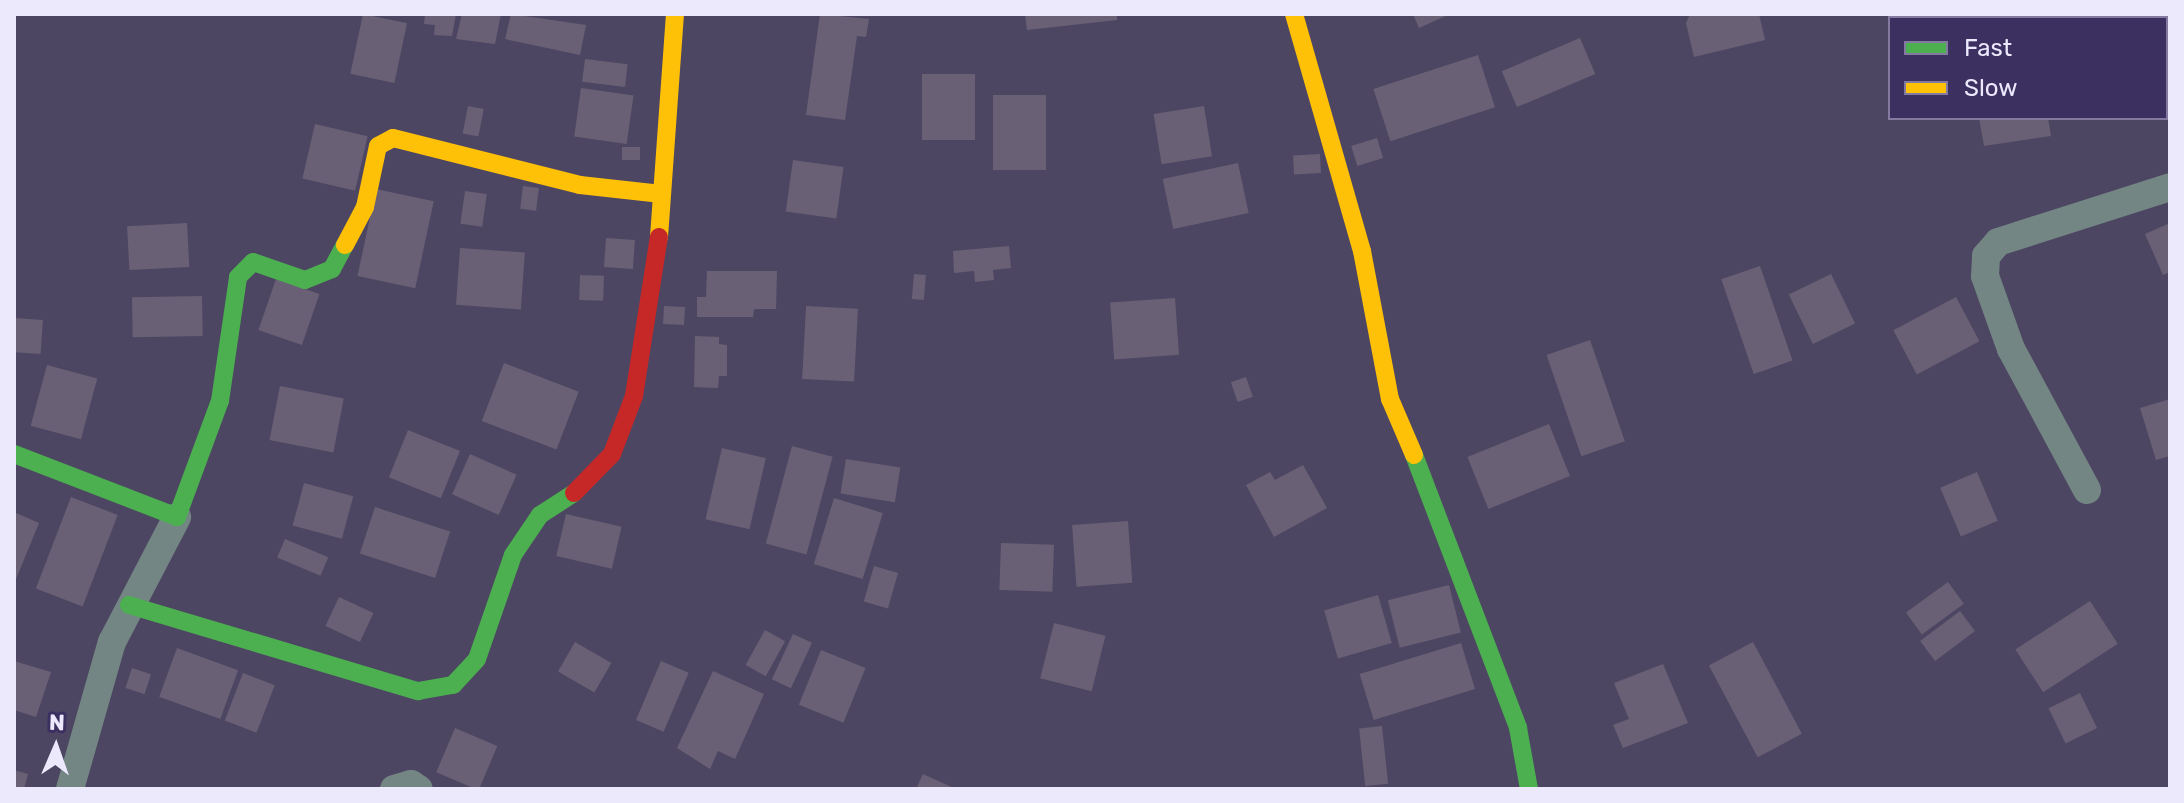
<!DOCTYPE html>
<style>
body{margin:0}
#map{position:relative;width:2184px;height:803px;overflow:hidden;background:#4d4662;font-family:Rubik,sans-serif}
div>[style]{position:absolute}
.building>*{inset:0;background:#696075;transform-origin:0 0}
.street>*{height:28px;margin:-14px;padding:0 14px;transform-origin:14px;border-radius:14px;background:#738684}
.fast>*{height:18px;margin:-9px;padding:0 9px;transform-origin:9px;border-radius:9px;background:#4caf50}
.slow>*{height:18px;margin:-9px;padding:0 9px;transform-origin:9px;border-radius:9px;background:#ffc107}
.jam>*{height:18px;margin:-9px;padding:0 9px;transform-origin:9px;border-radius:9px;background:#c62828}
span{translate:-50% -50%;white-space:nowrap;text-align:center;line-height:1.15;-webkit-text-stroke:8px #3c3061;paint-order:stroke}
.frame{position:absolute;inset:0;border:16px solid #ece9fc;pointer-events:none}
.legend{position:absolute;left:1888px;top:16px;width:280px;height:104px;box-sizing:border-box;background:#3c3061;border:2px solid #827a9f;margin:0;padding:10px 14px;list-style:none;font-size:24px;color:#ece9fc}
.legend li{display:flex;align-items:center;gap:16px;height:40px}
.legend b{width:40px;border:2px solid #827a9f}
.north{position:absolute;left:16px;top:707px;width:80px;height:80px;-webkit-text-stroke:6px #3c3061;paint-order:stroke;rotate:2deg;font-size:22px;font-weight:700;line-height:32px;text-align:center;color:#ece9fc}
.north::after{content:'';display:block;margin:auto;width:28px;height:36px;background:#ece9fc;clip-path:polygon(50% 0,100% 100%,50% 72%,0 100%)}
</style>
<div id="map">
<div class="building">
<i style="left:363px;top:14px;width:45px;height:61px;rotate:12deg"></i>
<i style="clip-path:polygon(425px 14px,456px 14px,452px 36px,434px 35px,435px 25px,424px 24px)"></i>
<i style="clip-path:polygon(462px 14px,501px 14px,495px 44px,456px 39px)"></i>
<i style="clip-path:polygon(511px 14px,586px 25px,580px 55px,505px 39px)"></i>
<i style="clip-path:polygon(820px 14px,869px 19px,866px 37px,857px 36px,845px 120px,806px 115px)"></i>
<i style="clip-path:polygon(1025px 14px,1117px 14px,1117px 20px,1027px 30px)"></i>
<i style="clip-path:polygon(1413px 14px,1450px 14px,1419px 28px)"></i>
<i style="clip-path:polygon(1690px 14px,1759px 14px,1765px 40px,1694px 57px,1686px 23px)"></i>
<i style="clip-path:polygon(1959px 14px,2021px 14px,2021px 15px,1960px 18px)"></i>
<i style="left:1580px;top:38px;width:39px;height:85px;rotate:67deg"></i>
<i style="left:1478px;top:55px;width:55px;height:110px;rotate:72deg"></i>
<i style="left:585px;top:59px;width:43px;height:23px;rotate:7deg"></i>
<i style="left:922px;top:74px;width:53px;height:66px"></i>
<i style="left:581px;top:88px;width:53px;height:49px;rotate:8deg"></i>
<i style="left:993px;top:95px;width:53px;height:75px"></i>
<i style="left:468px;top:106px;width:16px;height:28px;rotate:11deg"></i>
<i style="left:1204px;top:106px;width:51px;height:51px;rotate:81deg"></i>
<i style="clip-path:polygon(1979px 118px,2048px 118px,2051px 136px,1984px 146px)"></i>
<i style="left:315px;top:124px;width:54px;height:56px;rotate:13deg"></i>
<i style="left:1377px;top:138px;width:21px;height:27px;rotate:73deg"></i>
<i style="left:622px;top:147px;width:18px;height:13px"></i>
<i style="left:1320px;top:154px;width:19px;height:27px;rotate:87deg"></i>
<i style="left:793px;top:160px;width:51px;height:52px;rotate:8deg"></i>
<i style="left:1238px;top:163px;width:51px;height:77px;rotate:78deg"></i>
<i style="left:523px;top:186px;width:16px;height:23px;rotate:7deg"></i>
<i style="left:376px;top:189px;width:59px;height:89px;rotate:12deg"></i>
<i style="left:465px;top:191px;width:22px;height:33px;rotate:8deg"></i>
<i style="left:187px;top:223px;width:44px;height:60px;rotate:87deg"></i>
<i style="clip-path:polygon(2170px 223px,2170px 272px,2163px 275px,2145px 234px)"></i>
<i style="left:606px;top:238px;width:29px;height:29px;rotate:4deg"></i>
<i style="clip-path:polygon(1009px 246px,1011px 268px,993px 270px,994px 280px,975px 282px,974px 271px,954px 273px,953px 251px)"></i>
<i style="left:460px;top:248px;width:65px;height:57px;rotate:4deg"></i>
<i style="left:1760px;top:266px;width:100px;height:41px;rotate:71deg"></i>
<i style="clip-path:polygon(707px 271px,777px 271px,776px 309px,754px 309px,753px 317px,697px 317px,697px 297px,706px 297px)"></i>
<i style="left:914px;top:274px;width:12px;height:25px;rotate:5deg"></i>
<i style="left:1831px;top:274px;width:55px;height:47px;rotate:64deg"></i>
<i style="left:580px;top:275px;width:24px;height:25px;rotate:2deg"></i>
<i style="left:276px;top:279px;width:46px;height:54px;rotate:19deg"></i>
<i style="left:202px;top:296px;width:40px;height:70px;rotate:89deg"></i>
<i style="left:1956px;top:297px;width:50px;height:71px;rotate:62deg"></i>
<i style="left:1175px;top:298px;width:57px;height:65px;rotate:86deg"></i>
<i style="left:664px;top:306px;width:21px;height:18px;rotate:3deg"></i>
<i style="left:806px;top:306px;width:52px;height:73px;rotate:3deg"></i>
<i style="left:14px;top:318px;width:29px;height:34px;rotate:4deg"></i>
<i style="clip-path:polygon(695px 336px,719px 337px,719px 344px,727px 345px,727px 376px,719px 376px,718px 388px,694px 387px)"></i>
<i style="left:1590px;top:340px;width:107px;height:46px;rotate:71deg"></i>
<i style="left:504px;top:363px;width:80px;height:62px;rotate:21deg"></i>
<i style="left:47px;top:365px;width:52px;height:63px;rotate:15deg"></i>
<i style="left:1246px;top:377px;width:21px;height:16px;rotate:71deg"></i>
<i style="left:280px;top:386px;width:65px;height:55px;rotate:11deg"></i>
<i style="clip-path:polygon(2170px 399px,2170px 456px,2156px 460px,2140px 408px)"></i>
<i style="left:1549px;top:424px;width:56px;height:88px;rotate:68deg"></i>
<i style="left:408px;top:430px;width:56px;height:51px;rotate:22deg"></i>
<i style="left:792px;top:446px;width:42px;height:101px;rotate:15deg"></i>
<i style="left:722px;top:448px;width:45px;height:73px;rotate:13deg"></i>
<i style="left:470px;top:454px;width:51px;height:44px;rotate:24deg"></i>
<i style="left:846px;top:459px;width:55px;height:35px;rotate:9deg"></i>
<i style="clip-path:polygon(1303px 465px,1327px 508px,1274px 537px,1246px 485px,1270px 472px,1275px 480px)"></i>
<i style="left:1977px;top:472px;width:53px;height:40px;rotate:67deg"></i>
<i style="left:304px;top:483px;width:51px;height:44px;rotate:15deg"></i>
<i style="left:71px;top:497px;width:50px;height:98px;rotate:21deg"></i>
<i style="left:834px;top:498px;width:51px;height:69px;rotate:17deg"></i>
<i style="left:375px;top:507px;width:79px;height:49px;rotate:18deg"></i>
<i style="clip-path:polygon(14px 512px,39px 523px,14px 584px)"></i>
<i style="left:566px;top:514px;width:57px;height:43px;rotate:13deg"></i>
<i style="left:1128px;top:521px;width:62px;height:56px;rotate:86deg"></i>
<i style="left:285px;top:539px;width:47px;height:20px;rotate:23deg"></i>
<i style="left:1001px;top:543px;width:53px;height:47px;rotate:2deg"></i>
<i style="left:874px;top:566px;width:25px;height:37px;rotate:16deg"></i>
<i style="left:1948px;top:582px;width:27px;height:52px;rotate:54deg"></i>
<i style="left:1449px;top:585px;width:49px;height:63px;rotate:76deg"></i>
<i style="left:1378px;top:595px;width:50px;height:56px;rotate:74deg"></i>
<i style="left:339px;top:597px;width:38px;height:32px;rotate:25deg"></i>
<i style="left:2090px;top:601px;width:51px;height:89px;rotate:57deg"></i>
<i style="left:1960px;top:611px;width:25px;height:50px;rotate:53deg"></i>
<i style="left:1054px;top:623px;width:53px;height:57px;rotate:14deg"></i>
<i style="left:765px;top:630px;width:23px;height:40px;rotate:29deg"></i>
<i style="left:793px;top:634px;width:21px;height:50px;rotate:25deg"></i>
<i style="left:575px;top:642px;width:42px;height:34px;rotate:30deg"></i>
<i style="left:1753px;top:642px;width:104px;height:50px;rotate:62deg"></i>
<i style="left:1461px;top:643px;width:48px;height:106px;rotate:73deg"></i>
<i style="left:177px;top:648px;width:65px;height:52px;rotate:20deg"></i>
<i style="left:821px;top:650px;width:48px;height:59px;rotate:22deg"></i>
<i style="clip-path:polygon(14px 661px,51px 672px,36px 717px,14px 710px)"></i>
<i style="left:661px;top:661px;width:30px;height:64px;rotate:23deg"></i>
<i style="clip-path:polygon(1663px 664px,1688px 723px,1623px 748px,1613px 725px,1629px 719px,1614px 683px)"></i>
<i style="left:132px;top:668px;width:20px;height:21px;rotate:18deg"></i>
<i style="clip-path:polygon(713px 671px,764px 694px,735px 759px,718px 751px,710px 769px,677px 748px)"></i>
<i style="left:243px;top:673px;width:34px;height:51px;rotate:21deg"></i>
<i style="left:2080px;top:693px;width:39px;height:35px;rotate:64deg"></i>
<i style="left:1382px;top:726px;width:58px;height:23px;rotate:84deg"></i>
<i style="left:455px;top:728px;width:46px;height:48px;rotate:23deg"></i>
<i style="clip-path:polygon(14px 770px,28px 774px,24px 789px,14px 789px)"></i>
<i style="clip-path:polygon(923px 774px,956px 789px,916px 789px)"></i>
</div>
<div class="street">
<i style="left:2087px;top:490px;width:160px;rotate:-118.3deg"></i>
<i style="left:2011px;top:349px;width:77px;rotate:-109.6deg"></i>
<i style="left:1985px;top:276px;width:20px;rotate:-87deg"></i>
<i style="left:1986px;top:256px;width:18px;rotate:-49deg"></i>
<i style="left:1998px;top:242px;width:181px;rotate:-17.7deg"></i>
<i style="left:70px;top:789px;width:153px;rotate:-74.1deg"></i>
<i style="left:112px;top:642px;width:141px;rotate:-62.5deg"></i>
<i style="left:394px;top:789px;width:18px;rotate:-16deg"></i>
<i style="left:411px;top:784px;width:9px;rotate:32deg"></i>
</div>
<div class="fast">
<i style="left:14px;top:454px;width:175px;rotate:21.1deg"></i>
<i style="left:177px;top:517px;width:124px;rotate:-69.7deg"></i>
<i style="left:220px;top:401px;width:125px;rotate:-81.7deg"></i>
<i style="left:238px;top:277px;width:21px;rotate:-45deg"></i>
<i style="left:253px;top:262px;width:55px;rotate:19.1deg"></i>
<i style="left:305px;top:280px;width:29px;rotate:-22deg"></i>
<i style="left:332px;top:269px;width:27px;rotate:-62deg"></i>
<i style="left:1414px;top:455px;width:292px;rotate:69.1deg"></i>
<i style="left:1518px;top:728px;width:62px;rotate:79.8deg"></i>
<i style="left:129px;top:605px;width:302px;rotate:16.6deg"></i>
<i style="left:418px;top:691px;width:36px;rotate:-10deg"></i>
<i style="left:453px;top:685px;width:35px;rotate:-47deg"></i>
<i style="left:477px;top:659px;width:110px;rotate:-70.9deg"></i>
<i style="left:513px;top:555px;width:48px;rotate:-56deg"></i>
<i style="left:540px;top:515px;width:40px;rotate:-32.9deg"></i>
</div>
<div class="slow">
<i style="left:1294px;top:14px;width:247px;rotate:74deg"></i>
<i style="left:1362px;top:251px;width:151px;rotate:79.3deg"></i>
<i style="left:1390px;top:399px;width:61px;rotate:66.8deg"></i>
<i style="left:659px;top:237px;width:224px;rotate:-85.9deg"></i>
<i style="left:345px;top:245px;width:43px;rotate:-62.2deg"></i>
<i style="left:365px;top:207px;width:62px;rotate:-78deg"></i>
<i style="left:378px;top:146px;width:17px;rotate:-28deg"></i>
<i style="left:393px;top:138px;width:193px;rotate:14.1deg"></i>
<i style="left:580px;top:185px;width:82px;rotate:6.3deg"></i>
</div>
<div class="jam">
<i style="left:574px;top:493px;width:54px;rotate:-45.7deg"></i>
<i style="left:612px;top:454px;width:62px;rotate:-69.2deg"></i>
<i style="left:634px;top:396px;width:161px;rotate:-81.1deg"></i>
</div>
<div class="frame"></div>
<ul class="legend">
<li><b style="height:10px;background:#4caf50"></b>Fast</li>
<li><b style="height:10px;background:#ffc107"></b>Slow</li>
</ul>
<div class="north">N</div>
</div>
